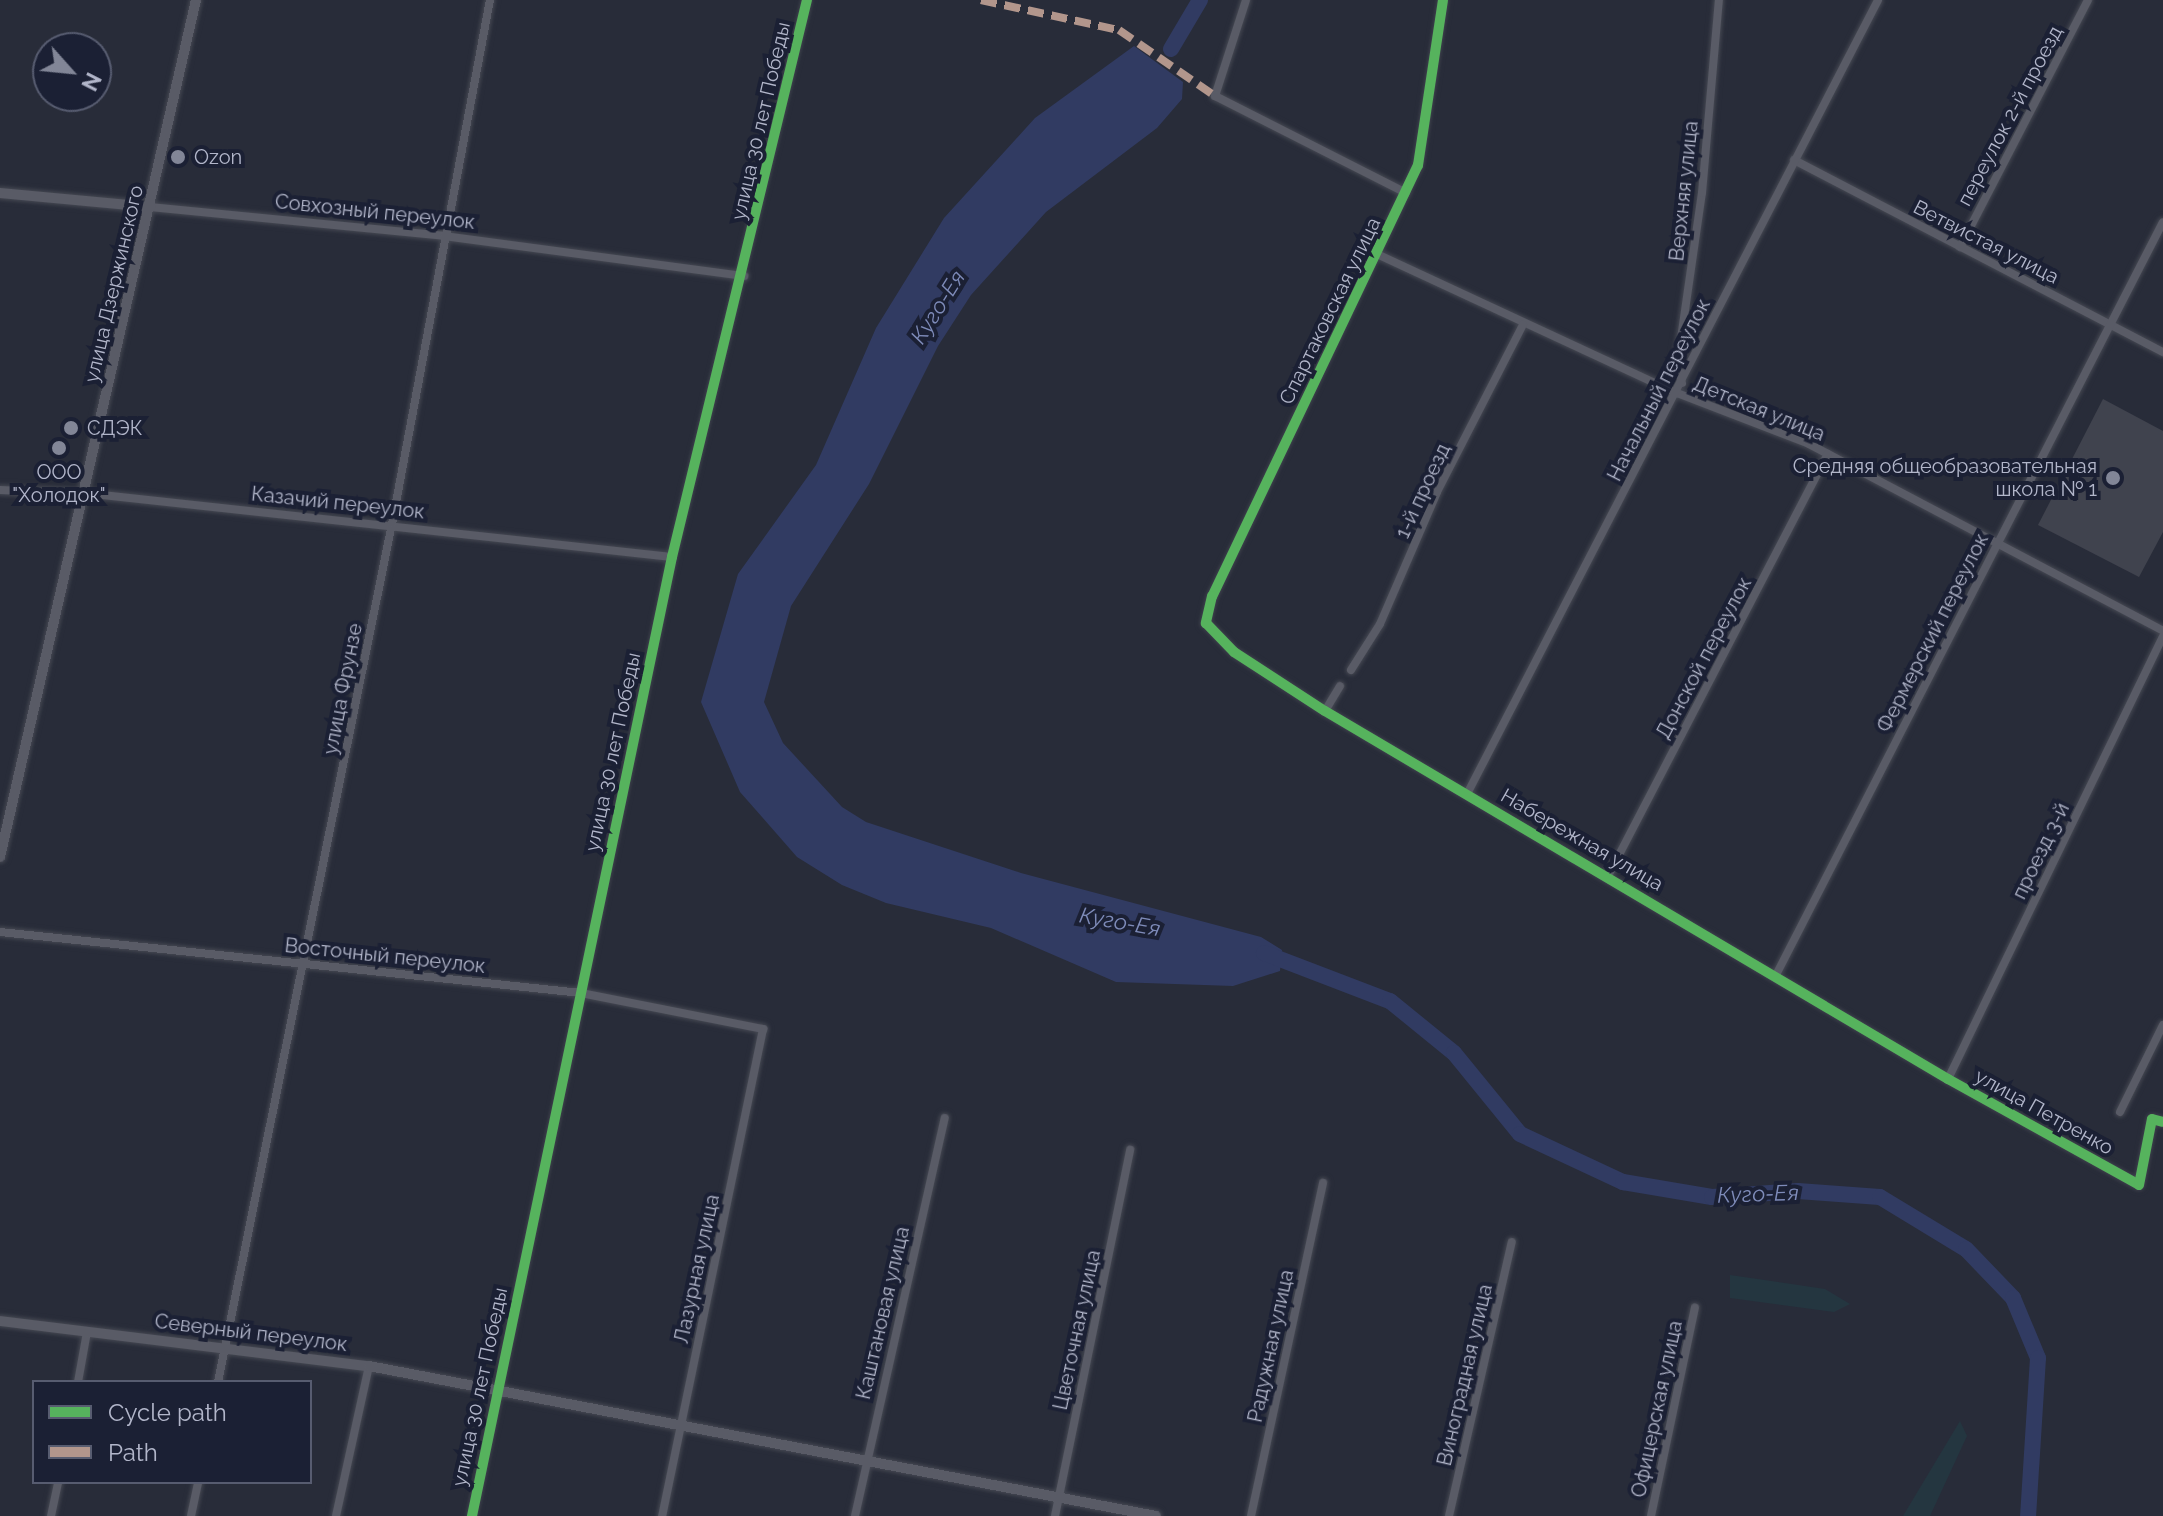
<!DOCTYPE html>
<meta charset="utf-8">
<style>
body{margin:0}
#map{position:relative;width:2163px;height:1516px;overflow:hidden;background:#282c39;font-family:Raleway,sans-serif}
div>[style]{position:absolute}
.green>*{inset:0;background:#243640}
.water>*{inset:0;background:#313b62}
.river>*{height:16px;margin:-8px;padding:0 8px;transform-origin:8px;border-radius:8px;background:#313b62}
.building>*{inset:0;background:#40434e}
.roads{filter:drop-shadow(0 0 2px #454852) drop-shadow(0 0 2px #454852)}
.minor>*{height:8px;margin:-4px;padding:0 4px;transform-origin:4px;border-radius:4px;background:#595b66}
.tertiary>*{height:10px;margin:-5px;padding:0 5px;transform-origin:5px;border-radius:5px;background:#595b66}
.quiet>*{height:8px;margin-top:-4px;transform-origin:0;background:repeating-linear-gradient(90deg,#b2968c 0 16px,transparent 0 24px)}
.cycleway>*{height:10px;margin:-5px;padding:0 5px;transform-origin:5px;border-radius:5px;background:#56b35d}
.dots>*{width:22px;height:22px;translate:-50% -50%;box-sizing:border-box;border:4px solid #1b2034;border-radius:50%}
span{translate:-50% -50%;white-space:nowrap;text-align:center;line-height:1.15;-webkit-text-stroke:8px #1b2034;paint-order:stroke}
.street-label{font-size:20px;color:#b2b6ca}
.poi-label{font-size:20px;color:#b2b6ca}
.left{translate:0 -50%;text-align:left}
.right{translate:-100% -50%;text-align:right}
.water-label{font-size:22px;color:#7e8bb9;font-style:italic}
.legend{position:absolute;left:32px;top:1380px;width:280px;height:104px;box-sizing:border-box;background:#1b2034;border:2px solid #575c70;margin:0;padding:10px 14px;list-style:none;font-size:24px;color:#b2b6ca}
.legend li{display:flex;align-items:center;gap:16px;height:40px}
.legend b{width:40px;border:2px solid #575c70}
.north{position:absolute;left:32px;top:32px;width:80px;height:80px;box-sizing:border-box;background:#1b2034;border:2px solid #575c70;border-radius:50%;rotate:117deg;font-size:22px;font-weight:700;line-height:32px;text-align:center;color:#b2b6ca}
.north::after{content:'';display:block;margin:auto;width:28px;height:36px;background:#828697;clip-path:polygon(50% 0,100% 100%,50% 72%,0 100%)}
</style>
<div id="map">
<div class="green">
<i style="clip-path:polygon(1730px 1275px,1825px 1289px,1850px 1304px,1834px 1312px,1730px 1298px)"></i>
<i style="clip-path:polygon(1960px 1421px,1967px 1436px,1930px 1516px,1903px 1516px)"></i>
</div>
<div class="water">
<i style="clip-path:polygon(1134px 46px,1183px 82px,1182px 99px,1157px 128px,1046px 212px,971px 295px,938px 346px,869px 484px,791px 606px,764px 702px,783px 743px,842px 807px,866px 822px,1021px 873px,1261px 937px,1282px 950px,1280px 971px,1233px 986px,1116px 982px,991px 928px,886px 903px,842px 885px,797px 857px,740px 792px,701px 702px,738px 574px,816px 465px,876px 328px,944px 218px,1035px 118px)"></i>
</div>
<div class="river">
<i style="left:1171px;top:49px;width:57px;rotate:-59.4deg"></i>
<i style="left:1264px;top:953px;width:135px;rotate:20.9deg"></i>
<i style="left:1390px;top:1001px;width:82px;rotate:39.1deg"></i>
<i style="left:1454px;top:1053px;width:104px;rotate:50.8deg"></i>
<i style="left:1520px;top:1134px;width:114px;rotate:25deg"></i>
<i style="left:1623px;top:1182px;width:90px;rotate:9.6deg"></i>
<i style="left:1712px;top:1197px;width:86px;rotate:-4deg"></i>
<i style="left:1798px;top:1191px;width:82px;rotate:4.2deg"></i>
<i style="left:1880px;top:1197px;width:100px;rotate:31.2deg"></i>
<i style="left:1966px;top:1249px;width:68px;rotate:46.2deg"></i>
<i style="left:2013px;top:1298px;width:65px;rotate:67.4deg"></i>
<i style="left:2038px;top:1358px;width:158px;rotate:93.6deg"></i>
</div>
<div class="building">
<i style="clip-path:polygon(2103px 399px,2163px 431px,2163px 532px,2139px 577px,2038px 525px)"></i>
</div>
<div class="roads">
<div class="minor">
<i style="left:1246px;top:0;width:101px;rotate:107.9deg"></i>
<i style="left:1215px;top:96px;width:214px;rotate:26.9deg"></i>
<i style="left:1443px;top:0;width:167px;rotate:98.6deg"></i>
<i style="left:1418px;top:165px;width:478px;rotate:115.5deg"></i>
<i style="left:1212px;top:596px;width:28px;rotate:103deg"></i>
<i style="left:1206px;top:623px;width:40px;rotate:46deg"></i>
<i style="left:1234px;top:652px;width:108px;rotate:33deg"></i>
<i style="left:1325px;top:711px;width:724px;rotate:30.57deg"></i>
<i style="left:1948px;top:1079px;width:218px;rotate:29deg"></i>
<i style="left:2139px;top:1185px;width:67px;rotate:-78.9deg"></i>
<i style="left:2152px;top:1119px;width:11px;rotate:15deg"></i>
<i style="left:1794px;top:160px;width:416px;rotate:27.5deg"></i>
<i style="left:150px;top:207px;width:295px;rotate:5.6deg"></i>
<i style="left:444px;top:236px;width:303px;rotate:7.6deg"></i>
<i style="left:1960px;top:247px;width:278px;rotate:-62.6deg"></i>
<i style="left:1377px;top:254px;width:331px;rotate:24.9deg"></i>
<i style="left:1677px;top:393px;width:142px;rotate:21.1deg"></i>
<i style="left:1809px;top:444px;width:400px;rotate:27.8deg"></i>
<i style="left:1682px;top:383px;width:18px;rotate:-106deg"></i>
<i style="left:1677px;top:366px;width:175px;rotate:-81.8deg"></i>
<i style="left:1702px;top:193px;width:194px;rotate:-85deg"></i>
<i style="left:0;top:490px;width:93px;rotate:2.5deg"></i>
<i style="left:93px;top:494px;width:582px;rotate:6.21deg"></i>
<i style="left:1351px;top:670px;width:54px;rotate:-57.8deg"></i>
<i style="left:1380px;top:624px;width:144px;rotate:-66.6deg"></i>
<i style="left:1437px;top:492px;width:188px;rotate:-62.8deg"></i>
<i style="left:1325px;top:711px;width:29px;rotate:-59deg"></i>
<i style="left:1467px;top:794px;width:894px;rotate:-62.63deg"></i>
<i style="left:1608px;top:876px;width:476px;rotate:-62.5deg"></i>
<i style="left:0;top:932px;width:584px;rotate:5.99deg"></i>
<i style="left:581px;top:993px;width:186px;rotate:11.2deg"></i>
<i style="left:763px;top:1029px;width:497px;rotate:101.7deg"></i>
<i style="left:1777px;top:973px;width:844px;rotate:-62.8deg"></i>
<i style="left:1948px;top:1079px;width:492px;rotate:-64.1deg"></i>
<i style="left:2120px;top:1112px;width:97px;rotate:-63.7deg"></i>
<i style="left:78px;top:1382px;width:51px;rotate:-79.8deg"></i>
<i style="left:218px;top:1382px;width:875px;rotate:-78.54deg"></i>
<i style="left:392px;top:524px;width:533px;rotate:-79.41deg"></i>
<i style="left:51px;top:1516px;width:35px;rotate:-78deg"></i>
<i style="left:191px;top:1516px;width:35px;rotate:-78deg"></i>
<i style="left:336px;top:1516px;width:154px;rotate:-77.6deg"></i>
<i style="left:472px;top:1516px;width:980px;rotate:-78.22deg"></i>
<i style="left:672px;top:557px;width:573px;rotate:-76.38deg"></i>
<i style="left:855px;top:1516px;width:408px;rotate:-77.3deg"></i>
<i style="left:1055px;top:1516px;width:374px;rotate:-78.4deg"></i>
<i style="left:1251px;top:1516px;width:341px;rotate:-77.8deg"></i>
<i style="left:1449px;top:1516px;width:281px;rotate:-77.1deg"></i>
<i style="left:1651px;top:1516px;width:213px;rotate:-78.1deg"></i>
</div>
<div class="tertiary">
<i style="left:0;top:193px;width:151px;rotate:5.3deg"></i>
<i style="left:0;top:857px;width:879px;rotate:-77.12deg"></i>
<i style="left:0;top:1321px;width:372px;rotate:7deg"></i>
<i style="left:369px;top:1366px;width:801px;rotate:10.79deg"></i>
</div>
</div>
<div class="quiet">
<i style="left:981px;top:0;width:141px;rotate:12.3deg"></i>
<i style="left:1119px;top:30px;width:116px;rotate:34.5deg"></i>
</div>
<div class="cycleway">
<i style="left:1443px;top:0;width:167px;rotate:98.6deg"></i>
<i style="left:1418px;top:165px;width:478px;rotate:115.5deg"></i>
<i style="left:1212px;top:596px;width:28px;rotate:103deg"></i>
<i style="left:1206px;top:623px;width:40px;rotate:46deg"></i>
<i style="left:1234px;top:652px;width:108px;rotate:33deg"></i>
<i style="left:1325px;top:711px;width:724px;rotate:30.57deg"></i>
<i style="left:1948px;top:1079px;width:218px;rotate:29deg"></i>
<i style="left:2139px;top:1185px;width:67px;rotate:-78.9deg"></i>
<i style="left:2152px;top:1119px;width:11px;rotate:15deg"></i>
<i style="left:472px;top:1516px;width:980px;rotate:-78.22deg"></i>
<i style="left:672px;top:557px;width:573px;rotate:-76.38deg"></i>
</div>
<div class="dots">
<i style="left:178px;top:157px;background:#828697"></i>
<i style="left:71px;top:428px;background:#828697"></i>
<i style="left:59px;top:448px;background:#828697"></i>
<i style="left:2113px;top:478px;background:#828697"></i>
</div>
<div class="street-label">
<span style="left:2010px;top:116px;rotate:-62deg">переулок 2-й проезд</span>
<span style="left:761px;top:121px;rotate:-77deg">улица 30 лет Победы</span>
<span style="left:1684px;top:191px;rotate:-84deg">Верхняя улица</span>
<span style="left:375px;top:212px;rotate:6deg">Совхозный переулок</span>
<span style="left:1986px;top:242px;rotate:27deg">Ветвистая улица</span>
<span style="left:114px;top:284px;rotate:-77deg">улица Дзержинского</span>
<span style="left:1330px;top:311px;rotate:-64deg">Спартаковская улица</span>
<span style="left:1659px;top:390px;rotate:-63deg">Начальный переулок</span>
<span style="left:1759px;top:409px;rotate:22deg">Детская улица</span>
<span style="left:1423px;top:491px;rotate:-65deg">1-й проезд</span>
<span style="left:338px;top:503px;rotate:6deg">Казачий переулок</span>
<span style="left:1933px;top:633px;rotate:-63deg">Фермерский переулок</span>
<span style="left:1704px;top:658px;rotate:-62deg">Донской переулок</span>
<span style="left:343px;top:689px;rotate:-79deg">улица Фрунзе</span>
<span style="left:613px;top:752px;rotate:-78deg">улица 30 лет Победы</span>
<span style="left:1582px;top:840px;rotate:30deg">Набережная улица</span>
<span style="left:2041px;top:851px;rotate:-64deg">проезд 3-й</span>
<span style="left:385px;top:956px;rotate:6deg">Восточный переулок</span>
<span style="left:2044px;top:1112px;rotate:29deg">улица Петренко</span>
<span style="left:697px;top:1269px;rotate:-78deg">Лазурная улица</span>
<span style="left:883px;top:1313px;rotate:-77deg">Каштановая улица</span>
<span style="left:1077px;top:1330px;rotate:-78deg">Цветочная улица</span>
<span style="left:251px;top:1333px;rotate:7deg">Северный переулок</span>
<span style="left:1271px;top:1346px;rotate:-78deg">Радужная улица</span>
<span style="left:1465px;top:1375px;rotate:-77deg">Виноградная улица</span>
<span style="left:480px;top:1387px;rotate:-78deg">улица 30 лет Победы</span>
<span style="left:1657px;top:1409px;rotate:-78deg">Офицерская улица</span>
</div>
<div class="poi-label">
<span class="left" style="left:194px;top:157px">Ozon</span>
<span class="left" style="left:87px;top:428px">СДЭК</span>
<span class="right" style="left:2097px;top:478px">Средняя общеобразовательная<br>школа № 1</span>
<span style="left:59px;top:484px">ООО<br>"Холодок"</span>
</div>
<div class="water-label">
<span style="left:938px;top:307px;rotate:-58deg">Куго-Ея</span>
<span style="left:1120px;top:922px;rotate:10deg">Куго-Ея</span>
<span style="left:1758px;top:1194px;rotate:-2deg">Куго-Ея</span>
</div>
<ul class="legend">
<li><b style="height:10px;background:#56b35d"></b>Cycle path</li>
<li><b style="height:10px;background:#b2968c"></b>Path</li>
</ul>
<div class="north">N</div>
</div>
